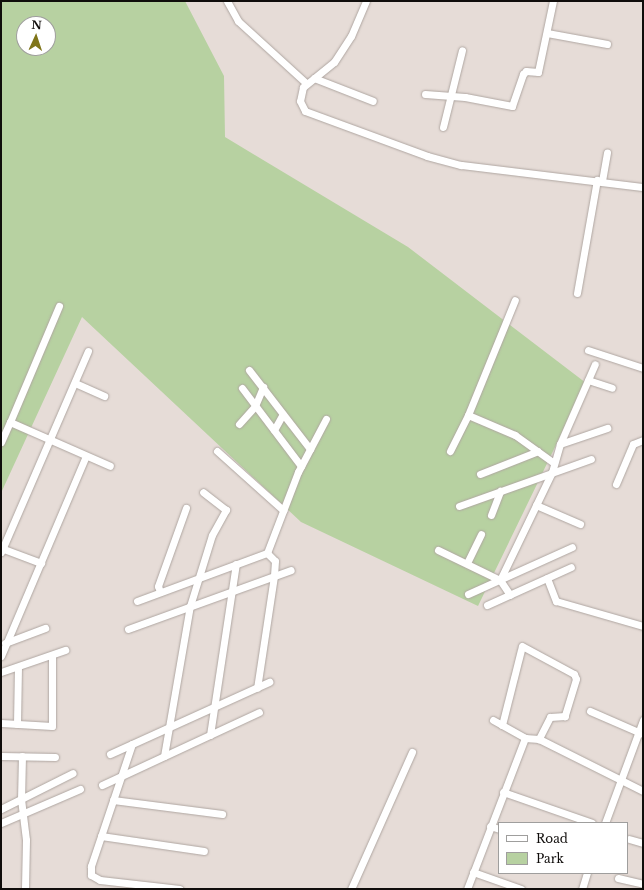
<!DOCTYPE html>
<style>
body{margin:0}
#map{position:relative;width:644px;height:890px;overflow:hidden;background:#e6dcd7;font-family:"Libre Baskerville",serif}
div>[style]{position:absolute}
.green>*{inset:0;background:#b7d1a1}
.roads{filter:drop-shadow(0 0 1px #afa6a1) drop-shadow(0 0 1px #afa6a1)}
.minor>*{height:7px;margin:-3.5px;padding:0 3.5px;transform-origin:3.5px;border-radius:3.5px;background:#fff}
span{translate:-50% -50%;white-space:nowrap;text-align:center;line-height:1.15;-webkit-text-stroke:4px #fff;paint-order:stroke}
.frame{position:absolute;inset:0;border:2px solid #100d0b;pointer-events:none}
.legend{position:absolute;left:498px;top:822px;width:130px;height:52px;box-sizing:border-box;background:#fff;border:1px solid #9f9e9d;margin:0;padding:5px 7px;list-style:none;font-size:12px;color:#100d0b}
.legend li{display:flex;align-items:center;gap:8px;height:20px}
.legend b{width:20px;border:1px solid #9f9e9d}
.north{position:absolute;left:16px;top:16px;width:40px;height:40px;box-sizing:border-box;background:#fff;border:1px solid #9f9e9d;border-radius:50%;rotate:3deg;font-size:11px;font-weight:700;line-height:16px;text-align:center;color:#100d0b}
.north::after{content:'';display:block;margin:auto;width:14px;height:18px;background:#7f7519;clip-path:polygon(50% 0,100% 100%,50% 72%,0 100%)}
</style>
<div id="map">
<div class="green">
<i style="clip-path:polygon(evenodd,1px 1px,185px 1px,224px 76px,225px 137px,408px 247px,586px 383px,478px 606px,301px 522px,82px 317px,1px 493px,1px 1px,24px 24px,48px 24px,48px 48px,24px 48px,24px 24px)"></i>
</div>
<div class="roads">
<div class="minor">
<i style="left:227px;top:1px;width:23px;rotate:61deg"></i>
<i style="left:238px;top:21px;width:92px;rotate:42.4deg"></i>
<i style="left:366px;top:1px;width:38px;rotate:113deg"></i>
<i style="left:351px;top:36px;width:31px;rotate:123deg"></i>
<i style="left:334px;top:62px;width:40px;rotate:141deg"></i>
<i style="left:303px;top:87px;width:14px;rotate:102deg"></i>
<i style="left:300px;top:101px;width:11px;rotate:63deg"></i>
<i style="left:305px;top:111px;width:130px;rotate:20.2deg"></i>
<i style="left:427px;top:156px;width:35px;rotate:15deg"></i>
<i style="left:461px;top:165px;width:183px;rotate:6.9deg"></i>
<i style="left:547px;top:33px;width:61px;rotate:10.4deg"></i>
<i style="left:314px;top:78px;width:63px;rotate:21.3deg"></i>
<i style="left:425px;top:94px;width:40px;rotate:4.3deg"></i>
<i style="left:465px;top:97px;width:48px;rotate:10.8deg"></i>
<i style="left:512px;top:106px;width:34px;rotate:-71deg"></i>
<i style="left:523px;top:74px;width:4px;rotate:-45deg"></i>
<i style="left:526px;top:71px;width:12px;rotate:5deg"></i>
<i style="left:538px;top:72px;width:73px;rotate:-78.1deg"></i>
<i style="left:443px;top:127px;width:79px;rotate:-76.1deg"></i>
<i style="left:602px;top:181px;width:29px;rotate:-80deg"></i>
<i style="left:577px;top:293px;width:115px;rotate:-80deg"></i>
<i style="left:588px;top:350px;width:58px;rotate:18.1deg"></i>
<i style="left:249px;top:370px;width:100px;rotate:52.3deg"></i>
<i style="left:588px;top:380px;width:25px;rotate:18deg"></i>
<i style="left:75px;top:383px;width:32px;rotate:24deg"></i>
<i style="left:242px;top:388px;width:98px;rotate:52.9deg"></i>
<i style="left:468px;top:415px;width:51px;rotate:23.1deg"></i>
<i style="left:515px;top:435px;width:48px;rotate:35.7deg"></i>
<i style="left:10px;top:422px;width:126px;rotate:-67.1deg"></i>
<i style="left:239px;top:424px;width:24px;rotate:-48deg"></i>
<i style="left:255px;top:406px;width:21px;rotate:-67deg"></i>
<i style="left:274px;top:430px;width:18px;rotate:-61deg"></i>
<i style="left:1px;top:442px;width:22px;rotate:-66deg"></i>
<i style="left:10px;top:422px;width:109px;rotate:23.7deg"></i>
<i style="left:560px;top:444px;width:50px;rotate:-18.8deg"></i>
<i style="left:217px;top:451px;width:89px;rotate:41.8deg"></i>
<i style="left:450px;top:451px;width:40px;rotate:-63.4deg"></i>
<i style="left:468px;top:415px;width:124px;rotate:-67.8deg"></i>
<i style="left:480px;top:474px;width:62px;rotate:-21.6deg"></i>
<i style="left:616px;top:484px;width:43px;rotate:-67deg"></i>
<i style="left:633px;top:444px;width:11px;rotate:-22deg"></i>
<i style="left:536px;top:505px;width:48px;rotate:23.4deg"></i>
<i style="left:459px;top:506px;width:140px;rotate:-19.6deg"></i>
<i style="left:491px;top:515px;width:26px;rotate:-69deg"></i>
<i style="left:1px;top:548px;width:43px;rotate:20.6deg"></i>
<i style="left:438px;top:550px;width:69px;rotate:25.8deg"></i>
<i style="left:500px;top:580px;width:18px;rotate:56deg"></i>
<i style="left:1px;top:552px;width:219px;rotate:-66.6deg"></i>
<i style="left:267px;top:553px;width:87px;rotate:-69.1deg"></i>
<i style="left:298px;top:472px;width:60px;rotate:-62.2deg"></i>
<i style="left:467px;top:563px;width:32px;rotate:-64deg"></i>
<i style="left:547px;top:578px;width:25px;rotate:69deg"></i>
<i style="left:556px;top:601px;width:91px;rotate:16deg"></i>
<i style="left:500px;top:580px;width:120px;rotate:-64.3deg"></i>
<i style="left:552px;top:472px;width:29px;rotate:-74deg"></i>
<i style="left:560px;top:444px;width:87px;rotate:-66.4deg"></i>
<i style="left:160px;top:592px;width:6px;rotate:-108deg"></i>
<i style="left:158px;top:586px;width:83px;rotate:-70.3deg"></i>
<i style="left:468px;top:594px;width:114px;rotate:-24.3deg"></i>
<i style="left:137px;top:601px;width:139px;rotate:-20.3deg"></i>
<i style="left:267px;top:553px;width:11px;rotate:45deg"></i>
<i style="left:275px;top:561px;width:15px;rotate:94deg"></i>
<i style="left:274px;top:576px;width:113px;rotate:98.6deg"></i>
<i style="left:487px;top:605px;width:92px;rotate:-24.3deg"></i>
<i style="left:128px;top:629px;width:173px;rotate:-19.9deg"></i>
<i style="left:5px;top:643px;width:43px;rotate:-20.6deg"></i>
<i style="left:1px;top:656px;width:217px;rotate:-67deg"></i>
<i style="left:1px;top:672px;width:68px;rotate:-19deg"></i>
<i style="left:590px;top:711px;width:58px;rotate:23.5deg"></i>
<i style="left:493px;top:720px;width:37px;rotate:29deg"></i>
<i style="left:1px;top:723px;width:51px;rotate:3.4deg"></i>
<i style="left:52px;top:726px;width:71px;rotate:-90deg"></i>
<i style="left:17px;top:724px;width:57px;rotate:-89deg"></i>
<i style="left:502px;top:725px;width:81px;rotate:-75.8deg"></i>
<i style="left:522px;top:646px;width:59px;rotate:28.3deg"></i>
<i style="left:574px;top:674px;width:5px;rotate:68deg"></i>
<i style="left:576px;top:679px;width:39px;rotate:107deg"></i>
<i style="left:565px;top:716px;width:15px;rotate:176deg"></i>
<i style="left:550px;top:717px;width:25px;rotate:117deg"></i>
<i style="left:210px;top:735px;width:173px;rotate:-81.4deg"></i>
<i style="left:132px;top:744px;width:129px;rotate:108.6deg"></i>
<i style="left:91px;top:866px;width:9px;rotate:90deg"></i>
<i style="left:91px;top:875px;width:10px;rotate:29deg"></i>
<i style="left:100px;top:880px;width:80px;rotate:6.5deg"></i>
<i style="left:110px;top:754px;width:175px;rotate:-24.4deg"></i>
<i style="left:1px;top:756px;width:54px;rotate:1.1deg"></i>
<i style="left:22px;top:756px;width:43px;rotate:91.3deg"></i>
<i style="left:21px;top:799px;width:41px;rotate:83deg"></i>
<i style="left:26px;top:840px;width:49px;rotate:91.2deg"></i>
<i style="left:164px;top:756px;width:152px;rotate:-80.2deg"></i>
<i style="left:190px;top:606px;width:74px;rotate:-72.8deg"></i>
<i style="left:212px;top:535px;width:29px;rotate:-61deg"></i>
<i style="left:226px;top:510px;width:29px;rotate:-142deg"></i>
<i style="left:102px;top:785px;width:173px;rotate:-24.9deg"></i>
<i style="left:503px;top:792px;width:94px;rotate:19.2deg"></i>
<i style="left:113px;top:800px;width:110px;rotate:7.3deg"></i>
<i style="left:1px;top:809px;width:80px;rotate:-26.6deg"></i>
<i style="left:1px;top:823px;width:86px;rotate:-23.3deg"></i>
<i style="left:605px;top:823px;width:110px;rotate:-69.7deg"></i>
<i style="left:490px;top:826px;width:9px;rotate:18deg"></i>
<i style="left:101px;top:836px;width:104px;rotate:8.3deg"></i>
<i style="left:629px;top:839px;width:15px;rotate:16deg"></i>
<i style="left:473px;top:872px;width:51px;rotate:19.5deg"></i>
<i style="left:618px;top:878px;width:26px;rotate:13deg"></i>
<i style="left:351px;top:889px;width:150px;rotate:-66deg"></i>
<i style="left:467px;top:889px;width:162px;rotate:-69deg"></i>
<i style="left:525px;top:738px;width:14px;rotate:4deg"></i>
<i style="left:539px;top:739px;width:116px;rotate:26.6deg"></i>
<i style="left:582px;top:889px;width:17px;rotate:-73deg"></i>
</div>
</div>
<div class="frame"></div>
<ul class="legend">
<li><b style="height:5px;background:#fff"></b>Road</li>
<li><b style="height:11px;background:#b7d1a1"></b>Park</li>
</ul>
<div class="north">N</div>
</div>
